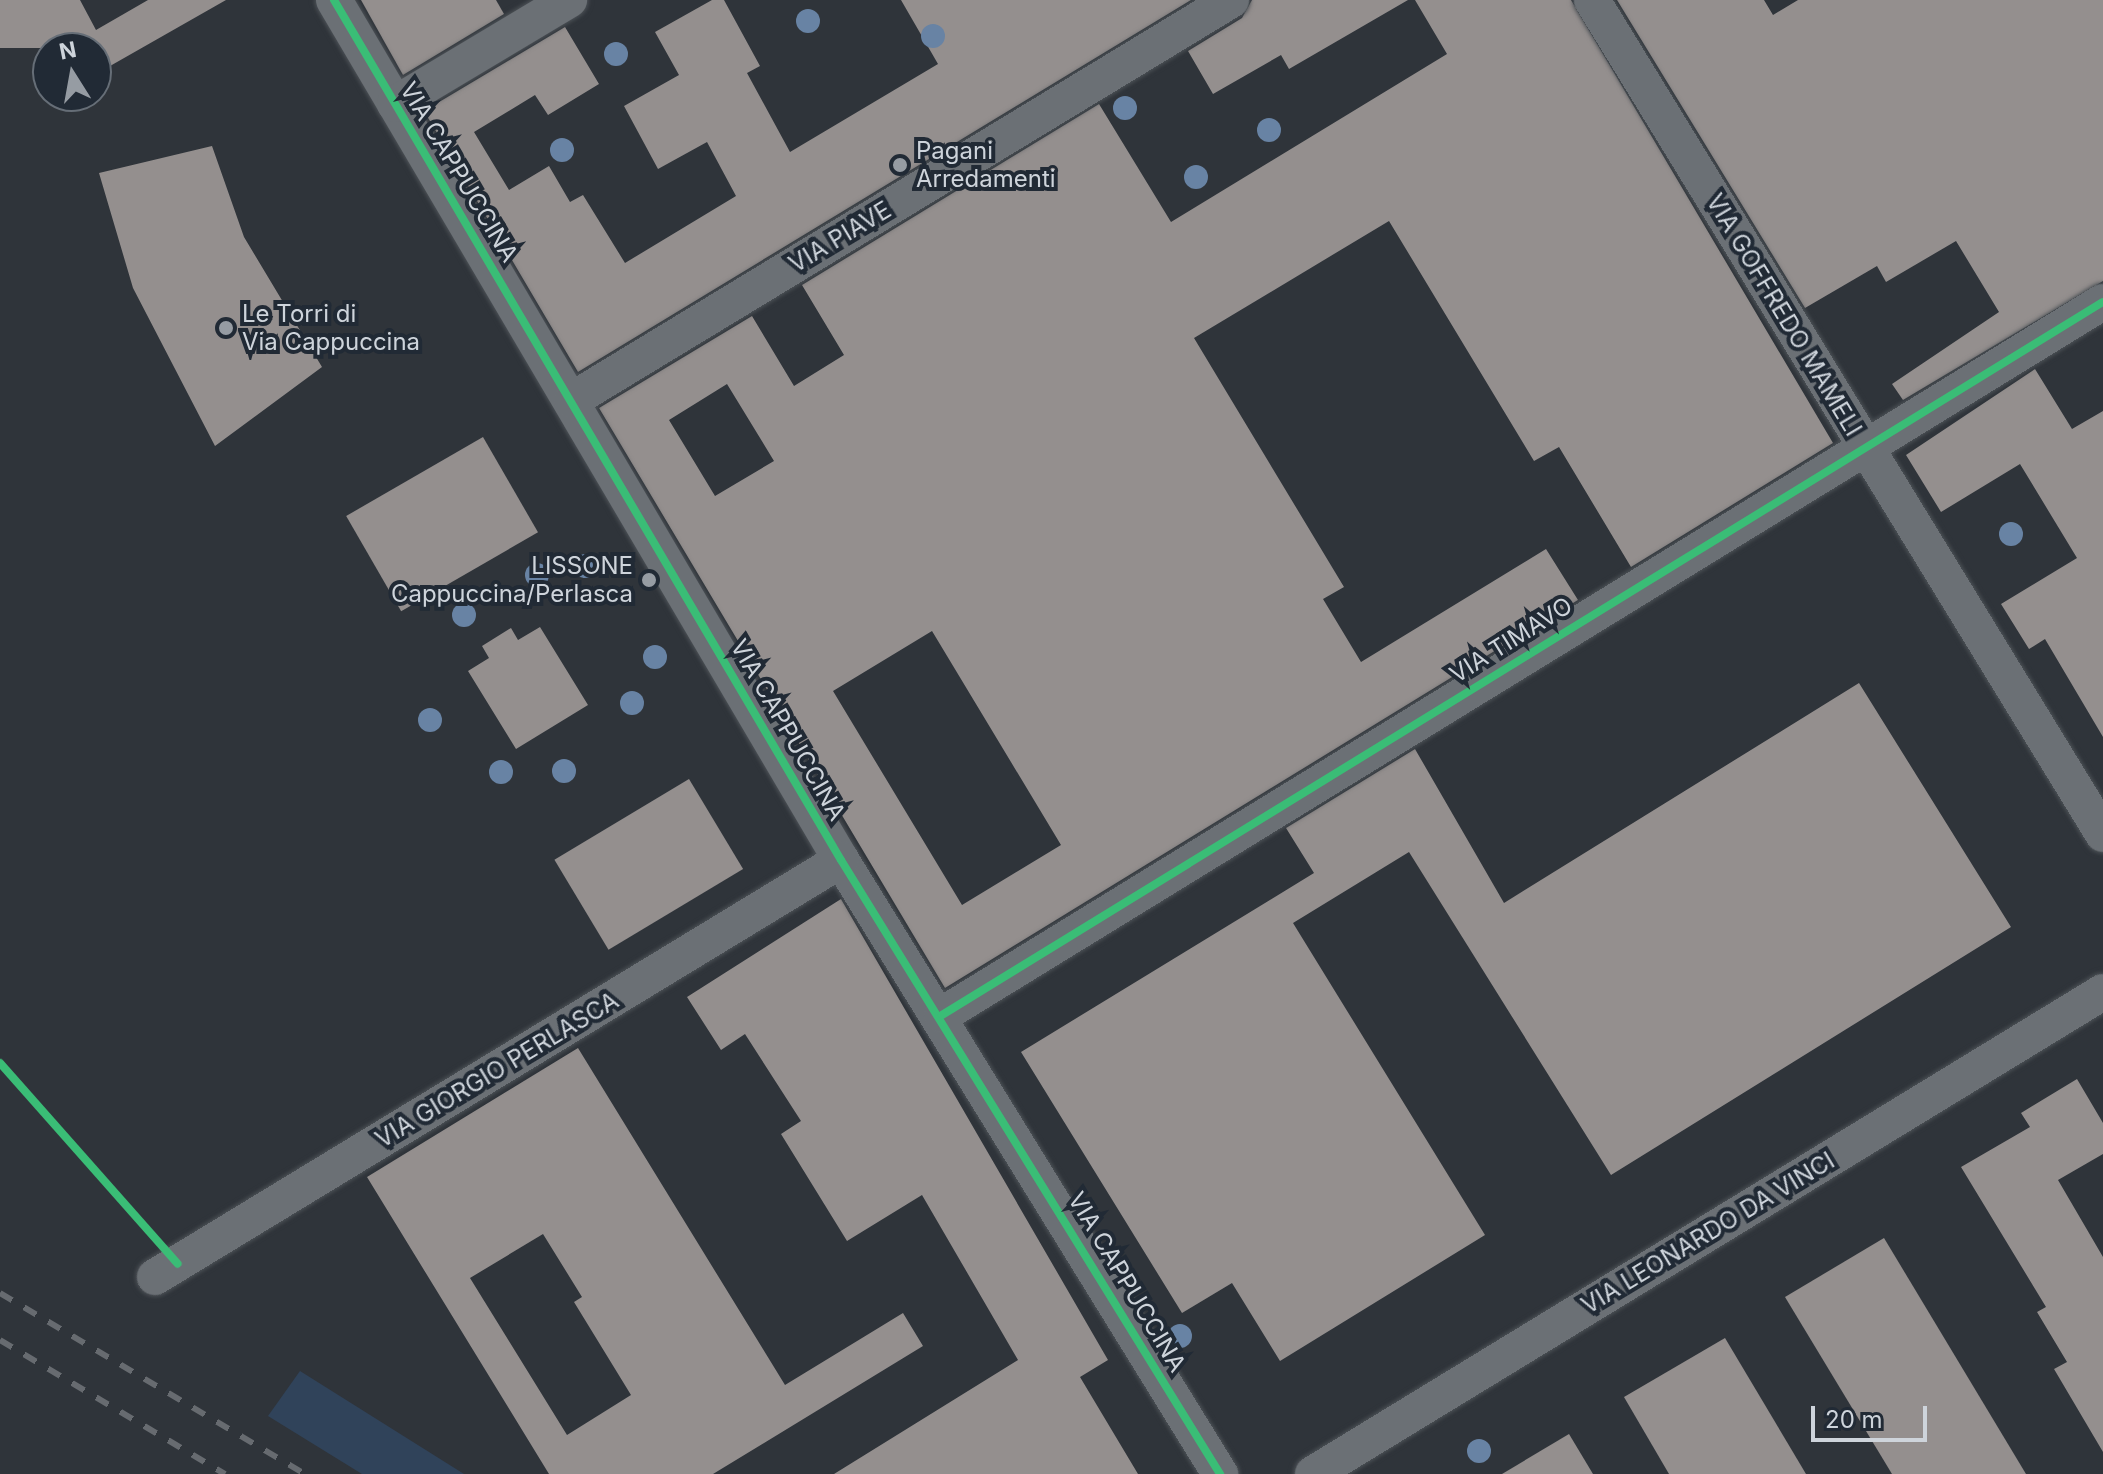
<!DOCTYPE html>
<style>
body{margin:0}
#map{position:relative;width:2103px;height:1474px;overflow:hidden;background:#2f343a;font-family:Inter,sans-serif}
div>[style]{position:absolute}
.green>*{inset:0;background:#30435a}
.building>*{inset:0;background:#948f8e;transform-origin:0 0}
.roads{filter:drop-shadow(0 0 2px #4c5156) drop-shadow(0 0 2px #4c5156)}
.street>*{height:36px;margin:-18px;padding:0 18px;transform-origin:18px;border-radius:18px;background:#6b7075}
.rail>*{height:6px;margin-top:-3px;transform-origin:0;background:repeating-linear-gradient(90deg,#676b70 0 14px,transparent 0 28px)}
.cycleway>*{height:8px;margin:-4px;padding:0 4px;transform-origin:4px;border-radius:4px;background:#3abd76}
.trees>*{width:24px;height:24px;margin:-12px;border-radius:50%;background:#6883a4}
.dots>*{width:22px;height:22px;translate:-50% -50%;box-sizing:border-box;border:4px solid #212a35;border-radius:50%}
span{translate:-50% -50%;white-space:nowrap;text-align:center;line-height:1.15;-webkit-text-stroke:8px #212a35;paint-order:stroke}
.poi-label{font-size:24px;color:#ced4db}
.left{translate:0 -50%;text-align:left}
.right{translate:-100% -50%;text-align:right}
.street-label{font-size:24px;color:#ced4db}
.north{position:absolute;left:32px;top:32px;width:80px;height:80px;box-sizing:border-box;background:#212a35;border:2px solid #666e77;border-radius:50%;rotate:349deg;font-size:22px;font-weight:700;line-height:32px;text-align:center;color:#ced4db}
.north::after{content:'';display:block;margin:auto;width:28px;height:36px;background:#969ca3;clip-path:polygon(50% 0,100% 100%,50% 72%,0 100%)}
.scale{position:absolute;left:1811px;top:1406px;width:116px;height:36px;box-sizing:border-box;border:4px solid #ced4db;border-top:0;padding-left:10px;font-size:24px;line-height:28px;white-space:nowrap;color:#ced4db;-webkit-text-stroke:6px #212a35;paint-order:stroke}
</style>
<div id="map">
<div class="green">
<i style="clip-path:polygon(300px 1371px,464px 1474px,362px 1474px,268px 1416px)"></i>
</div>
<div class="building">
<i style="clip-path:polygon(0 0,80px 0,96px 30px,148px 0,226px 0,96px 74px,96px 48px,0 48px)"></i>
<i style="clip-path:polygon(361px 0,496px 0,504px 14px,403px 75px)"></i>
<i style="clip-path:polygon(712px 0,724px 0,760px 66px,747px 73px,790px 152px,938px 64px,901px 0,1191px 0,578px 372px,424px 111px,565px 27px,599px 84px,548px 115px,535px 95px,474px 132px,509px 190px,549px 166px,570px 202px,583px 195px,625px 263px,736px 196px,707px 142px,658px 169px,624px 106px,679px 75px,655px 32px)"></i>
<i style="clip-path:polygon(1252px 0,1408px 0,1289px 69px,1281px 55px,1213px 94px,1188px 51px,1242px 18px)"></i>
<i style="clip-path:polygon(evenodd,1415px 0,1571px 0,1833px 443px,1631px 567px,1559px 447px,1534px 461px,1389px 221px,1194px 338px,1344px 587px,1323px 599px,1361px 662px,1546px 549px,1578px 600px,945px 988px,599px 408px,752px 316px,794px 386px,844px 355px,802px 285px,1099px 104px,1171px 222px,1447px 54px,1415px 0,727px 384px,774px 461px,715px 496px,669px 420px,727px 384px,1415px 0,932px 631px,1061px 845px,962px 905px,833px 691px,932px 631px)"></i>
<i style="clip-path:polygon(1617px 0,1764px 0,1773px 15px,1798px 0,2103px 0,2103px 281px,1903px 400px,1892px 384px,1999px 312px,1956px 241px,1886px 282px,1877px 266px,1805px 308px)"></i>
<i style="clip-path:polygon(212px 146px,244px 237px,322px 367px,215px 446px,133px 288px,99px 173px)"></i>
<i style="clip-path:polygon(2035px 369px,2072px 429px,2103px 411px,2103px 737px,2045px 639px,2029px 649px,2001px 604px,2077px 558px,2020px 464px,1941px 512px,1906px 455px)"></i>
<i style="left:483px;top:437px;width:110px;height:158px;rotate:60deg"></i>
<i style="clip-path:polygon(540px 627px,588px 705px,516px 749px,468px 671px,489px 658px,482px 646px,511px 628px,518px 640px)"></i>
<i style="clip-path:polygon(1859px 683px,2011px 927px,1611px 1175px,1409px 852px,1293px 923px,1485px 1235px,1280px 1361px,1232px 1283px,1182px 1313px,1021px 1052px,1314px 873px,1286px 828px,1415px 749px,1504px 903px)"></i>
<i style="left:689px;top:779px;width:105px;height:157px;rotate:59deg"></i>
<i style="clip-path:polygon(841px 899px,1108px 1360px,1080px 1377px,1138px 1474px,834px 1474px,1018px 1360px,922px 1195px,847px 1241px,781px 1134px,801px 1121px,745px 1034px,721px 1050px,687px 997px)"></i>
<i style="clip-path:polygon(evenodd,578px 1048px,785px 1385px,903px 1313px,923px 1346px,713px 1474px,549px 1474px,367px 1177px,578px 1048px,543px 1234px,582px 1297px,574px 1302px,631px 1395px,567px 1435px,470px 1278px,543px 1234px)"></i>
<i style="clip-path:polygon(2077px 1079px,2103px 1123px,2103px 1154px,2058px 1180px,2103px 1257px,2103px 1452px,2054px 1369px,2067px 1362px,2037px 1312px,2046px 1307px,1961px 1167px,2030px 1127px,2021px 1113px)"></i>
<i style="clip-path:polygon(1884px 1238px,2026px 1474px,1892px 1474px,1785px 1297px)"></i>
<i style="clip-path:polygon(1725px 1338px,1806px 1474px,1669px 1474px,1624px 1397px)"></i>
<i style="clip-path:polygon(1569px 1434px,1593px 1474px,1502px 1474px)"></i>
</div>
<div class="roads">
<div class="street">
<i style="left:334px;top:0;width:998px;rotate:59.48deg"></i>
<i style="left:841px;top:860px;width:722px;rotate:58.31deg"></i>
<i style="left:1592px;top:0;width:978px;rotate:58.5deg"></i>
<i style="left:395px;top:104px;width:203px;rotate:-30.9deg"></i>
<i style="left:572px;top:400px;width:771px;rotate:-31.26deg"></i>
<i style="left:942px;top:1015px;width:1362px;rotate:-31.56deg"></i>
<i style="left:155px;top:1277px;width:803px;rotate:-31.29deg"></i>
<i style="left:1313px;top:1474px;width:925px;rotate:-31.39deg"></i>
</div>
</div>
<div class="rail">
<i style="left:0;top:1293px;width:355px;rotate:30.7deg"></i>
<i style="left:0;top:1340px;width:262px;rotate:30.8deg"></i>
</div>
<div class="cycleway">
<i style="left:334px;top:0;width:998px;rotate:59.48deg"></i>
<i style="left:841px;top:860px;width:722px;rotate:58.31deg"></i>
<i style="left:942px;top:1015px;width:1362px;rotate:-31.56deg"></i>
<i style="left:0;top:1063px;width:268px;rotate:48.5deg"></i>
</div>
<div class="trees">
<i style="left:808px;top:21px"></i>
<i style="left:933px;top:36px"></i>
<i style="left:616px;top:54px"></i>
<i style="left:1125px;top:108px"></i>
<i style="left:1269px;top:130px"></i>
<i style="left:562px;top:150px"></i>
<i style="left:1196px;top:177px"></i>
<i style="left:2011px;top:534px"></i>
<i style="left:585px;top:566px"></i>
<i style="left:537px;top:575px"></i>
<i style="left:464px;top:615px"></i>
<i style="left:655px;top:657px"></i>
<i style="left:632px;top:703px"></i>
<i style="left:430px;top:720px"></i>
<i style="left:564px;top:771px"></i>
<i style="left:501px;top:772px"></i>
<i style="left:1180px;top:1336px"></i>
<i style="left:1479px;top:1451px"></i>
</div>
<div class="dots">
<i style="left:900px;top:165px;background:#969ca3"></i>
<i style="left:226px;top:328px;background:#969ca3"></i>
<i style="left:649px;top:580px;background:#969ca3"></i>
</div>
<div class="poi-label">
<span class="left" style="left:916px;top:165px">Pagani<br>Arredamenti</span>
<span class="left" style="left:242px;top:328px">Le Torri di<br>Via Cappuccina</span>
<span class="right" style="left:633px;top:580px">LISSONE<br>Cappuccina/Perlasca</span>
</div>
<div class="street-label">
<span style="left:459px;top:172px;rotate:59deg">VIA CAPPUCCINA</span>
<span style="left:840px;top:237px;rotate:-31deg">VIA PIAVE</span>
<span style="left:1784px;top:315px;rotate:59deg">VIA GOFFREDO MAMELI</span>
<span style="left:1511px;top:640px;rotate:-32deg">VIA TIMAVO</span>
<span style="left:788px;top:730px;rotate:60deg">VIA CAPPUCCINA</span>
<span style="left:497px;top:1070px;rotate:-31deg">VIA GIORGIO PERLASCA</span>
<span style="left:1708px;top:1233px;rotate:-31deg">VIA LEONARDO DA VINCI</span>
<span style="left:1127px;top:1282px;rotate:59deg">VIA CAPPUCCINA</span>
</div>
<div class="north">N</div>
<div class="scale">20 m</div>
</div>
